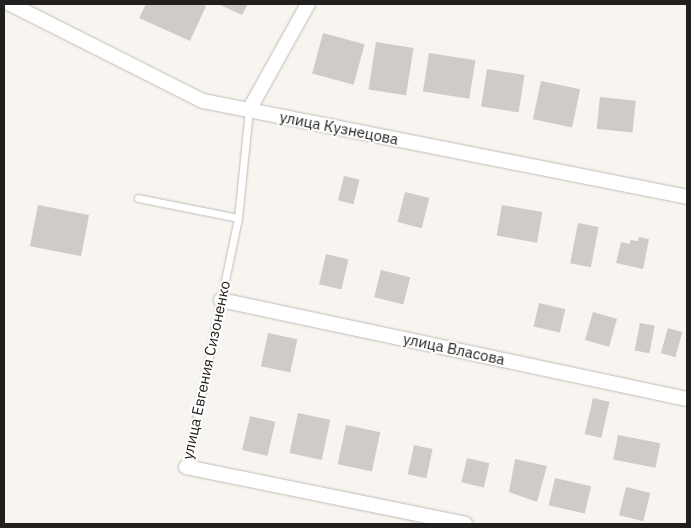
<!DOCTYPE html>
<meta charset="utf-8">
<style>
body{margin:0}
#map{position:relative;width:691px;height:528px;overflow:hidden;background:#f8f4ef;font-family:"IBM Plex Sans",sans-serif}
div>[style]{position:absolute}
.building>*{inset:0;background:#cfcbc7;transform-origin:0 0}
.roads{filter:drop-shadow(0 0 1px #c0bdb8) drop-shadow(0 0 1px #c0bdb8)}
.service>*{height:7px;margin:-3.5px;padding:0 3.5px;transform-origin:3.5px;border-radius:3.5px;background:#fff}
.minor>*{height:14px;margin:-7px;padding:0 7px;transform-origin:7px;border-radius:7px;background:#fff}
span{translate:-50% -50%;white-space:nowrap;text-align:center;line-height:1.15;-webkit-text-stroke:4px #fff;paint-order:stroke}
.street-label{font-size:15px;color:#21201e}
.frame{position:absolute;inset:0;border:5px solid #21201e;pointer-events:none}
</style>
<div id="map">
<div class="building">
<i style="clip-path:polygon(146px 4px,201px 4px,206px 6px,190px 41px,139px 18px)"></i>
<i style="clip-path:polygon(218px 4px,248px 4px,242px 15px)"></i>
<i style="left:323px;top:33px;width:43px;height:42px;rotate:15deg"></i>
<i style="left:376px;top:42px;width:38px;height:48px;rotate:9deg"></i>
<i style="left:429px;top:53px;width:47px;height:39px;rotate:9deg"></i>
<i style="left:487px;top:69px;width:38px;height:38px;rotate:9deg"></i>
<i style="left:541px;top:81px;width:40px;height:39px;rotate:12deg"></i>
<i style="left:600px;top:97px;width:36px;height:32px;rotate:6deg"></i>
<i style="left:344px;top:176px;width:16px;height:25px;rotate:14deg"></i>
<i style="left:405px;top:192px;width:25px;height:31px;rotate:14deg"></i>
<i style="left:38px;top:205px;width:52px;height:42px;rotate:11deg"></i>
<i style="left:502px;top:205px;width:41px;height:31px;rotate:10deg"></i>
<i style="left:578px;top:223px;width:21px;height:41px;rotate:11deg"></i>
<i style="clip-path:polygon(639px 237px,649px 239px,643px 269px,616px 263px,621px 242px,630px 244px,630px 240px,638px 241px)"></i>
<i style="left:326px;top:254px;width:23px;height:31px;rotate:13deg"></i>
<i style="left:381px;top:270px;width:30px;height:28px;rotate:14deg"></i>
<i style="left:539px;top:303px;width:27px;height:24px;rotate:13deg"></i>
<i style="left:593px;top:312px;width:25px;height:29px;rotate:16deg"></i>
<i style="left:640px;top:323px;width:15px;height:28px;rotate:11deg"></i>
<i style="left:668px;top:328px;width:15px;height:26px;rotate:16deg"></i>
<i style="left:268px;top:333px;width:30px;height:34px;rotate:12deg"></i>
<i style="left:593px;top:398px;width:17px;height:37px;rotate:13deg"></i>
<i style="left:298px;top:413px;width:33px;height:41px;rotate:12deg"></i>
<i style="left:250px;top:416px;width:26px;height:35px;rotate:13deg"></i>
<i style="left:346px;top:425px;width:35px;height:40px;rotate:12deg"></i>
<i style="left:618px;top:435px;width:43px;height:25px;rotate:11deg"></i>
<i style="left:414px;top:445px;width:19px;height:30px;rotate:12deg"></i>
<i style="left:467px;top:458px;width:23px;height:25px;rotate:13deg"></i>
<i style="clip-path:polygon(515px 459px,547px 466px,537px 502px,509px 492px)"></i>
<i style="left:555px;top:478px;width:37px;height:28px;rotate:13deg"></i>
<i style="left:626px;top:487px;width:25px;height:29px;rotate:14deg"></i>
</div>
<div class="roads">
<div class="service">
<i style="left:138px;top:198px;width:102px;rotate:11.3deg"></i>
<i style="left:186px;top:467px;width:254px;rotate:-78.2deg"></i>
<i style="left:238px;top:218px;width:109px;rotate:-84.2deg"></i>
</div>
<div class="minor">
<i style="left:10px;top:4px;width:216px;rotate:26.7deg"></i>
<i style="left:203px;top:101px;width:493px;rotate:11.2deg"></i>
<i style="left:249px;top:110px;width:121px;rotate:-60.9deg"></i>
<i style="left:221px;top:300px;width:476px;rotate:12deg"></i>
<i style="left:186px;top:467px;width:285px;rotate:11.5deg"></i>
</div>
</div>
<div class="street-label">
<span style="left:339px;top:128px;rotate:11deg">улица Кузнецова</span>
<span style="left:454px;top:349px;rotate:12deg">улица Власова</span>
<span style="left:206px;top:370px;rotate:-78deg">улица Евгения Сизоненко</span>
</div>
<div class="frame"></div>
</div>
